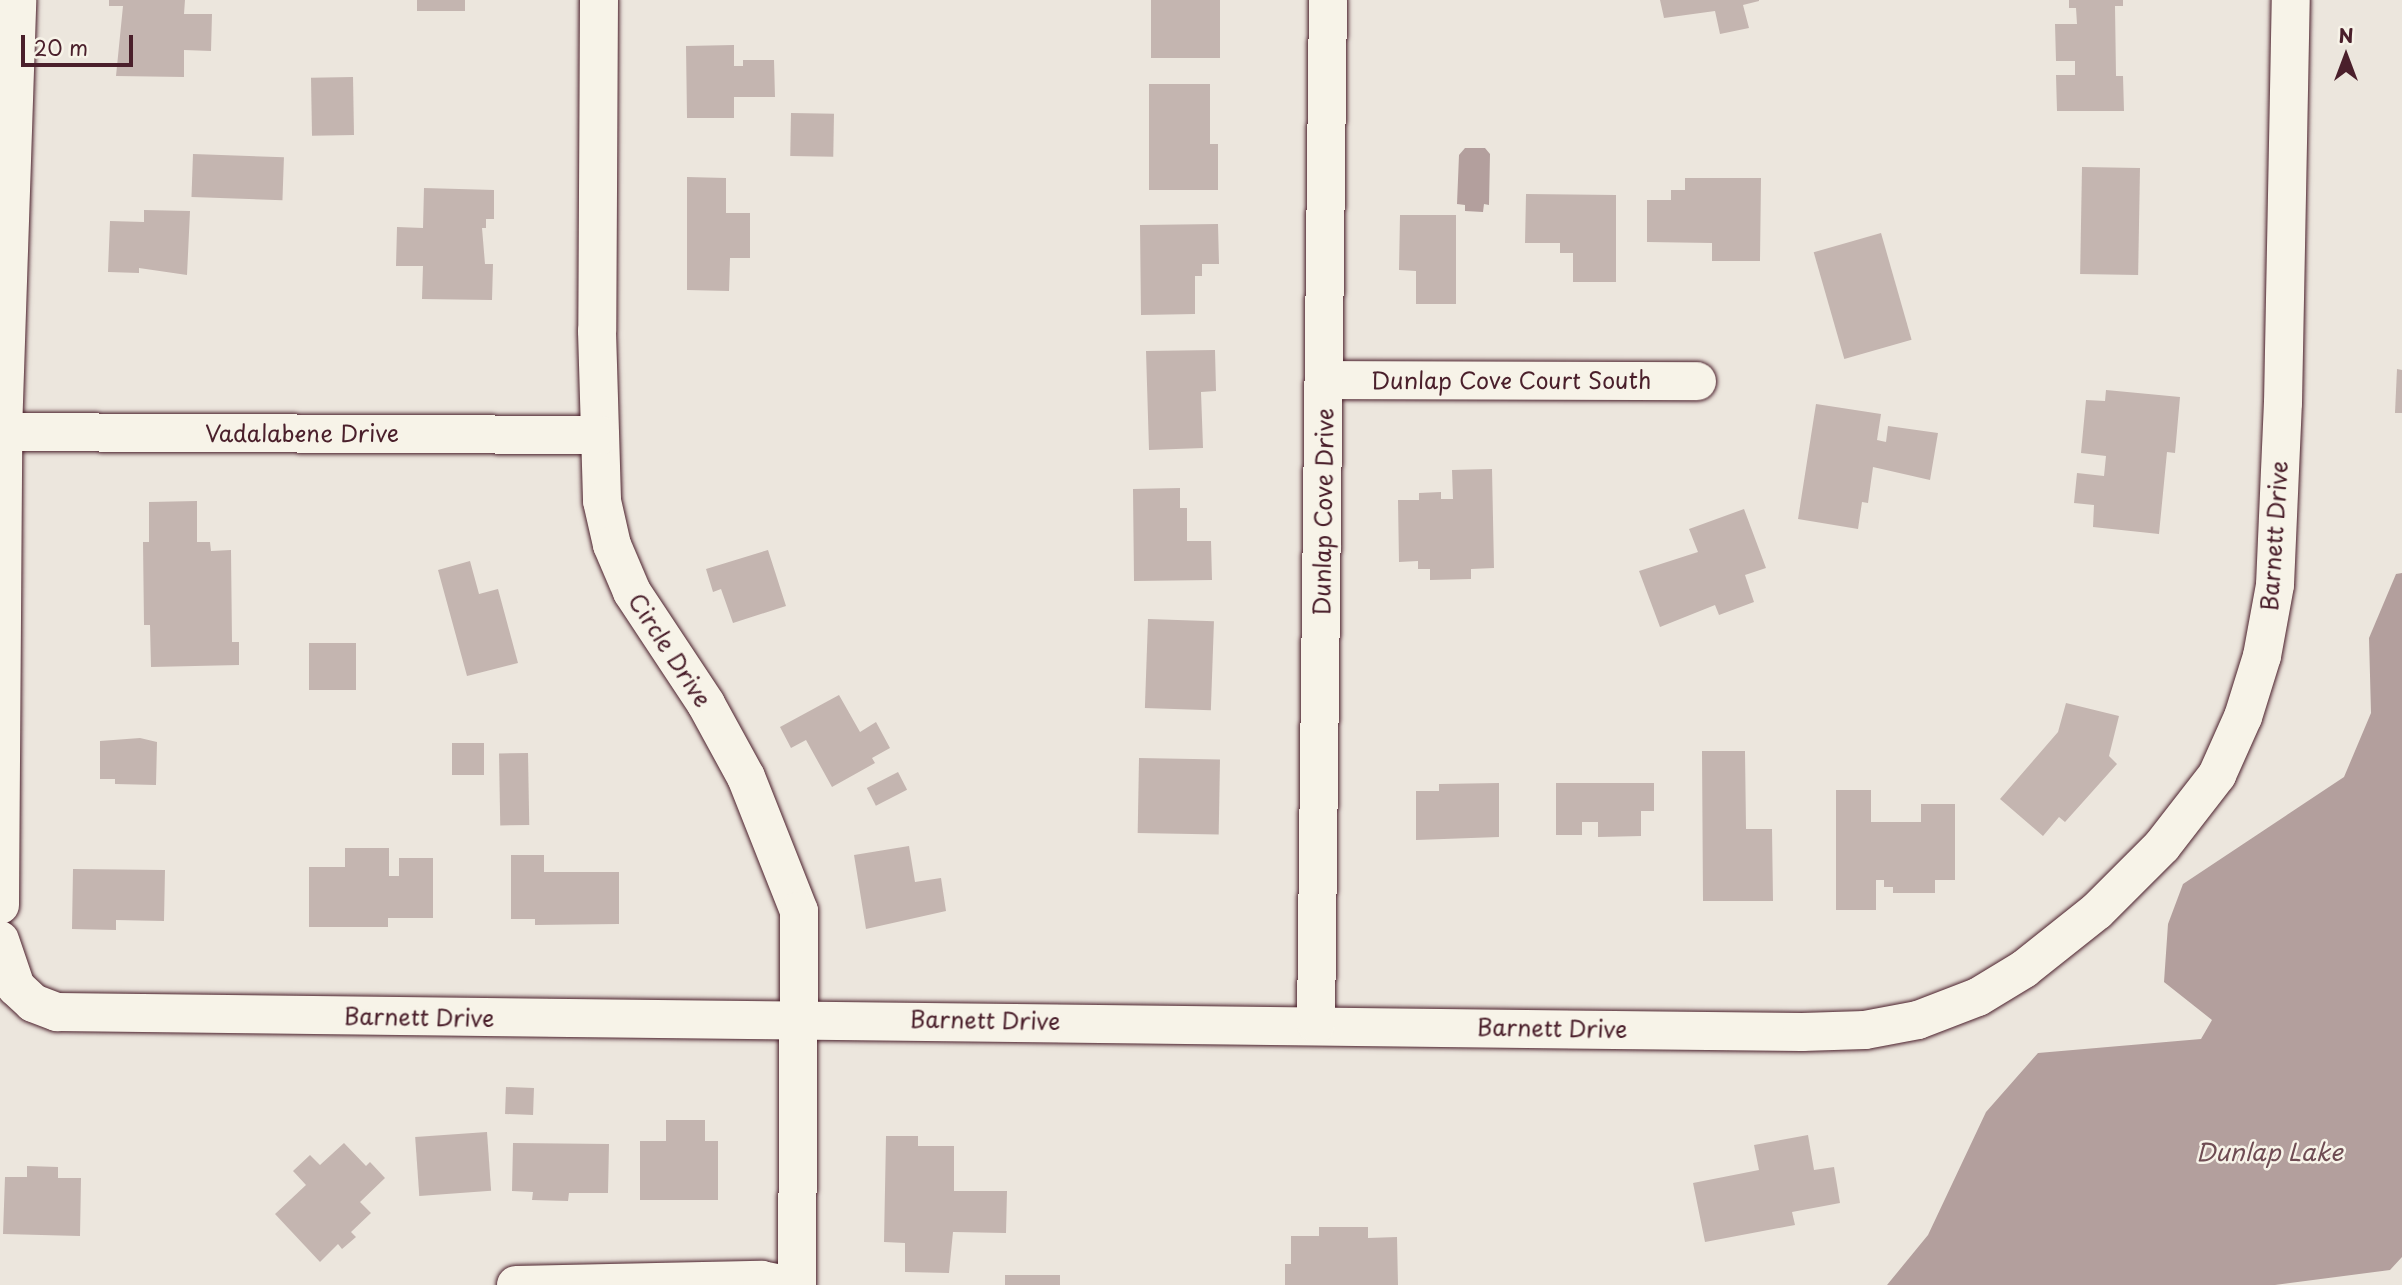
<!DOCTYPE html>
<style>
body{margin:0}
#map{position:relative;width:2402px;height:1285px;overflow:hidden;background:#ece6dd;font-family:"Playpen Sans",sans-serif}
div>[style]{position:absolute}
.water>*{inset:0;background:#b39f9d}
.building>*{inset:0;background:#c4b5b0;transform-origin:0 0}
.roads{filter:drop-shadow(0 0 2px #4a1f2b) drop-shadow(0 0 2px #4a1f2b)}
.minor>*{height:38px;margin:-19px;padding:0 19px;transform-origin:19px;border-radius:19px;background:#f7f3e8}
span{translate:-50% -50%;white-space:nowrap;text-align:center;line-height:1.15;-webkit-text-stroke:5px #f7f3e8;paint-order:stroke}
.street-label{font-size:23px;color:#4a1f2b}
.water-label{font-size:24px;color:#6f4c53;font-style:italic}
.north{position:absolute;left:2311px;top:21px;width:70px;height:70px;-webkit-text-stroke:5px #f7f3e8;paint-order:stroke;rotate:0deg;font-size:19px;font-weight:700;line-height:28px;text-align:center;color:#4a1f2b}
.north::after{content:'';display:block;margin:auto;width:24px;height:32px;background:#4a1f2b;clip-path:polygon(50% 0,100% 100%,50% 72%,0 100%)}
.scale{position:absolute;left:21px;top:35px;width:112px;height:32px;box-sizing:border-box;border:4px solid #4a1f2b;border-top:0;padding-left:9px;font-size:21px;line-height:24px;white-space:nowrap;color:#4a1f2b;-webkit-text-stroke:5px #f7f3e8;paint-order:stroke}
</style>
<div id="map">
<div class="water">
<i style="clip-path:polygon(1465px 148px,1485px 148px,1490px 154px,1489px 205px,1484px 204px,1483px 212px,1465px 211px,1465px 205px,1457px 204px,1459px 155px)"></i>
<i style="clip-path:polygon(2402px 573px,2402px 1257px,2390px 1270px,2275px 1285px,1887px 1285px,1928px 1235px,1986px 1112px,2038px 1053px,2201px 1039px,2212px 1020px,2164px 982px,2168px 924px,2183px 884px,2344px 777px,2371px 713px,2369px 638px,2396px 574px)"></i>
</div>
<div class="building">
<i style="clip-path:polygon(109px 0,185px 0,184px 14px,212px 14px,211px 51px,184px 50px,184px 77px,116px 76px,123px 6px,109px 6px)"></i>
<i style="left:417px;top:0;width:48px;height:11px"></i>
<i style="left:1151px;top:0;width:69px;height:58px"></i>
<i style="clip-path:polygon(1660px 0,1759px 0,1759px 1px,1743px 5px,1749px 28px,1720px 34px,1715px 11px,1664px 18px)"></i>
<i style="clip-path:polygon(2069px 0,2123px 0,2123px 6px,2115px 6px,2116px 76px,2123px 76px,2124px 111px,2057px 111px,2056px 75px,2075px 75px,2075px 61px,2056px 61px,2055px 24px,2077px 24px,2076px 8px,2069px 8px)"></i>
<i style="clip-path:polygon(734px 45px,734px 66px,743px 66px,743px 60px,774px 60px,775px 97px,734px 97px,734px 118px,687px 118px,686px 46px)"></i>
<i style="left:353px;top:77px;width:58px;height:42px;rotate:89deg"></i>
<i style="clip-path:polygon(1149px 84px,1210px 84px,1210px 144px,1218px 144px,1218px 190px,1149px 190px)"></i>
<i style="left:791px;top:113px;width:43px;height:43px;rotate:1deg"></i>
<i style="left:193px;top:154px;width:91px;height:43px;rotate:2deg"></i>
<i style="left:2082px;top:167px;width:58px;height:107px;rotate:1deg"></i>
<i style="clip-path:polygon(687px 177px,726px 178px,726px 213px,750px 213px,750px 258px,730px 258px,729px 291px,687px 290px)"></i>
<i style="clip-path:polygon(1685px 178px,1761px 178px,1760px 261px,1712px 261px,1712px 243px,1647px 242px,1647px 200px,1671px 200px,1671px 190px,1685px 190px)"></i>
<i style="clip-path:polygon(424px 188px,494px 190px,494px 219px,486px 219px,486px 228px,482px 228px,485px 264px,493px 264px,492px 300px,422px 299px,423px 266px,396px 266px,397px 227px,423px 228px)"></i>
<i style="clip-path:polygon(1526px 194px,1616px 195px,1616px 282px,1573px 282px,1573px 253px,1560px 253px,1560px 243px,1525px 243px)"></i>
<i style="clip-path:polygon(144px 210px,190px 211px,187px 275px,139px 268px,139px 273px,108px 272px,110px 221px,144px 222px)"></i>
<i style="clip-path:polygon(1400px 215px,1456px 215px,1456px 304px,1416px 304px,1416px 271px,1399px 270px)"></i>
<i style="clip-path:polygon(1218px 224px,1219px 264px,1202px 264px,1202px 276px,1195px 276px,1195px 314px,1141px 315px,1140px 225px)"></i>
<i style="left:1881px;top:233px;width:111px;height:70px;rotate:74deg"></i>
<i style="clip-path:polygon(1215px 350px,1216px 391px,1201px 392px,1203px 448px,1149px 450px,1146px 351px)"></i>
<i style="clip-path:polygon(2397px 369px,2402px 370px,2402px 413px,2395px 413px)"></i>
<i style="clip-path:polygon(2106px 390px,2180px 397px,2175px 453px,2167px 452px,2159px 534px,2093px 527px,2094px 505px,2074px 503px,2077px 473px,2104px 476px,2106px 456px,2081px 453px,2086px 400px,2105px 401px)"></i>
<i style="clip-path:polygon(1816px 404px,1881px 414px,1877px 440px,1886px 442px,1888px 426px,1938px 433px,1930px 480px,1873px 467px,1868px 503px,1862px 502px,1858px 529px,1798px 519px)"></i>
<i style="clip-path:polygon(1492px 469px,1494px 568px,1471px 569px,1471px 579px,1430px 580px,1430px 569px,1418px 569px,1418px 561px,1399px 562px,1398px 500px,1419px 500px,1419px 493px,1441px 492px,1441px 499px,1453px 499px,1452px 470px)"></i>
<i style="clip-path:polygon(1180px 488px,1180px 508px,1187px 508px,1187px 541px,1211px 541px,1212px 580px,1134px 581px,1133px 489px)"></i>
<i style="clip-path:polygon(197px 501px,197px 542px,210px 542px,211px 551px,231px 550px,232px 642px,239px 642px,239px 665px,151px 667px,150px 625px,144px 625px,143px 542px,149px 542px,149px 502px)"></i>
<i style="clip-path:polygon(1744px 509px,1766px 568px,1745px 575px,1754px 602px,1719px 615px,1715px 605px,1660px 627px,1639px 571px,1698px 552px,1689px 529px)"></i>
<i style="clip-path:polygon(768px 550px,786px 606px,733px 623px,721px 589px,713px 592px,706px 569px)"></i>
<i style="clip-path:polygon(470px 561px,479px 594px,498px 589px,518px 663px,467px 676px,438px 570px)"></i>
<i style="left:1148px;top:619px;width:66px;height:89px;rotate:2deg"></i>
<i style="left:356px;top:643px;width:47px;height:47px;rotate:90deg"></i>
<i style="clip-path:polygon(839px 695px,860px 732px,876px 722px,890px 748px,872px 758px,875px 763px,832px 787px,806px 740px,791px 748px,780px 727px)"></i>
<i style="clip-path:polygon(2066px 703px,2119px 716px,2109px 756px,2117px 764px,2065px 822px,2059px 817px,2043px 836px,2000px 799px,2058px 732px)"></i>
<i style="clip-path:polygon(140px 738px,157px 742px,156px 785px,115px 784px,115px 779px,100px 779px,100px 741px)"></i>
<i style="left:452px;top:743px;width:32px;height:32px"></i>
<i style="clip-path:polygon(1702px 751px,1745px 751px,1746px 829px,1772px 829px,1773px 901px,1703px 901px)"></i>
<i style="left:528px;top:753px;width:72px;height:29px;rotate:89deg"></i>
<i style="left:1139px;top:758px;width:81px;height:75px;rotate:1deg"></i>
<i style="left:898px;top:772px;width:20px;height:35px;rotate:63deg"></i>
<i style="clip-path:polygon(1499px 783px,1499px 837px,1416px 840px,1416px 791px,1439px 791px,1439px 784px)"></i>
<i style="clip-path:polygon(1556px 783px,1654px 783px,1654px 811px,1641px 811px,1641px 836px,1598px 837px,1598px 822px,1582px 822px,1582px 835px,1556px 835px)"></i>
<i style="clip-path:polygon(1836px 790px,1871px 790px,1871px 822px,1921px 822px,1921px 804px,1955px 804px,1955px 880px,1935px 880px,1935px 893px,1893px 893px,1893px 887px,1884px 887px,1884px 880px,1876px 880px,1876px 910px,1836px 910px)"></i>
<i style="clip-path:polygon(909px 846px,915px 882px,941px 878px,946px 911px,866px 929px,854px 855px)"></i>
<i style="clip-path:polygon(345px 848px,389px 848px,389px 876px,399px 876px,399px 858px,433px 858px,433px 918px,388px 918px,388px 927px,309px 927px,309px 867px,345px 867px)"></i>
<i style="clip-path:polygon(511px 855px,544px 855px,544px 872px,619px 872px,619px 924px,535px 925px,535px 919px,511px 919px)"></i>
<i style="clip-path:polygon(73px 869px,165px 870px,164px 921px,116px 920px,116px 930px,72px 929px)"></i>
<i style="left:506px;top:1087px;width:28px;height:27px;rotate:2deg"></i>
<i style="clip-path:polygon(666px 1120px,705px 1120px,705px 1141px,718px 1141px,718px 1200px,640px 1200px,640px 1141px,666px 1141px)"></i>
<i style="left:487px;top:1132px;width:59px;height:72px;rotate:86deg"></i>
<i style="clip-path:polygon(1808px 1135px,1814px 1170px,1834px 1167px,1840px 1203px,1792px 1212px,1795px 1225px,1705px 1242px,1693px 1183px,1759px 1170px,1754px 1145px)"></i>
<i style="clip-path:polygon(886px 1136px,918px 1136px,918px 1146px,954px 1146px,954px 1191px,1007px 1191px,1006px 1233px,953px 1232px,949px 1273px,905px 1272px,905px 1243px,884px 1242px)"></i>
<i style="clip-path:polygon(344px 1143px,366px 1166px,370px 1162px,385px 1178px,360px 1202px,371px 1213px,351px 1232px,356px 1237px,342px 1249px,338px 1244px,320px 1262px,275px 1214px,306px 1185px,293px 1171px,310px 1155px,320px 1165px)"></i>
<i style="clip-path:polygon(513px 1143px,609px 1144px,608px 1193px,569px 1193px,568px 1201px,532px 1200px,533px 1192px,512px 1191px)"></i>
<i style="clip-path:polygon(27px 1166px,58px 1167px,58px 1178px,81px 1178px,80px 1236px,3px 1234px,5px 1177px,27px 1177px)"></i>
<i style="clip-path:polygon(1319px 1227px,1368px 1227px,1368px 1238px,1397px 1237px,1398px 1285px,1285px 1285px,1285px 1264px,1291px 1264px,1291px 1236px,1319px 1236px)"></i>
<i style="left:1005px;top:1275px;width:55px;height:10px"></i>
</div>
<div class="roads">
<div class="minor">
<i style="left:599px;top:0;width:331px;rotate:90.3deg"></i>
<i style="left:597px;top:331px;width:170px;rotate:88.3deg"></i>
<i style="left:602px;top:501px;width:45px;rotate:77.2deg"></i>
<i style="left:612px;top:545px;width:51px;rotate:66.9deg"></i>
<i style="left:632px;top:592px;width:134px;rotate:56.5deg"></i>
<i style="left:706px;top:704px;width:83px;rotate:61.3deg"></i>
<i style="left:746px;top:777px;width:144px;rotate:68.4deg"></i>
<i style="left:799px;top:911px;width:374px;rotate:90.3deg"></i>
<i style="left:1325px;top:380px;width:372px;rotate:0.2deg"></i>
<i style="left:0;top:432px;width:600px;rotate:0.29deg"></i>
<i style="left:0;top:905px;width:473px;rotate:-89.6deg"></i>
<i style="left:3px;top:432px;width:432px;rotate:-88.1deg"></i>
<i style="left:0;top:940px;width:50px;rotate:71.2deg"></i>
<i style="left:16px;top:987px;width:23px;rotate:43deg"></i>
<i style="left:33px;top:1003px;width:26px;rotate:21deg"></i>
<i style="left:57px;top:1012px;width:1745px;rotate:0.66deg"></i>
<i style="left:1802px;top:1032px;width:63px;rotate:-1.8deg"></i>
<i style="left:1865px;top:1030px;width:54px;rotate:-10.7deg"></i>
<i style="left:1918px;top:1020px;width:64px;rotate:-21deg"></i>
<i style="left:1978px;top:997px;width:54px;rotate:-31.3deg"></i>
<i style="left:2024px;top:969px;width:93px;rotate:-38.5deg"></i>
<i style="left:2097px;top:911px;width:92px;rotate:-45deg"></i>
<i style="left:2162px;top:846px;width:90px;rotate:-52.2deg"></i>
<i style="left:2217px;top:775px;width:64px;rotate:-65.9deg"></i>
<i style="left:2243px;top:717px;width:64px;rotate:-72.7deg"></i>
<i style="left:2262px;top:656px;width:72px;rotate:-79.6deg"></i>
<i style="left:2275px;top:585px;width:182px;rotate:-87.5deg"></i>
<i style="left:2283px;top:403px;width:403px;rotate:-88.9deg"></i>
<i style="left:1316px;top:1024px;width:1024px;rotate:-89.33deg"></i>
<i style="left:516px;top:1285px;width:246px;rotate:-1.2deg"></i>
<i style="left:762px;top:1280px;width:25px;rotate:12deg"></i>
</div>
</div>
<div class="street-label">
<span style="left:1511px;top:380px">Dunlap Cove Court South</span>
<span style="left:302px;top:433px">Vadalabene Drive</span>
<span style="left:1323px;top:512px;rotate:-89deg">Dunlap Cove Drive</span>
<span style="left:2274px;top:536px;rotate:-86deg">Barnett Drive</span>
<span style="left:670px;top:650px;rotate:57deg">Circle Drive</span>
<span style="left:419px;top:1017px;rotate:1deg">Barnett Drive</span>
<span style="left:985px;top:1020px;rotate:1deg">Barnett Drive</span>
<span style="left:1552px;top:1028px;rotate:1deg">Barnett Drive</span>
</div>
<div class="water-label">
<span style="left:2269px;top:1152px">Dunlap Lake</span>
</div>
<div class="north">N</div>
<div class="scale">20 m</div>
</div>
